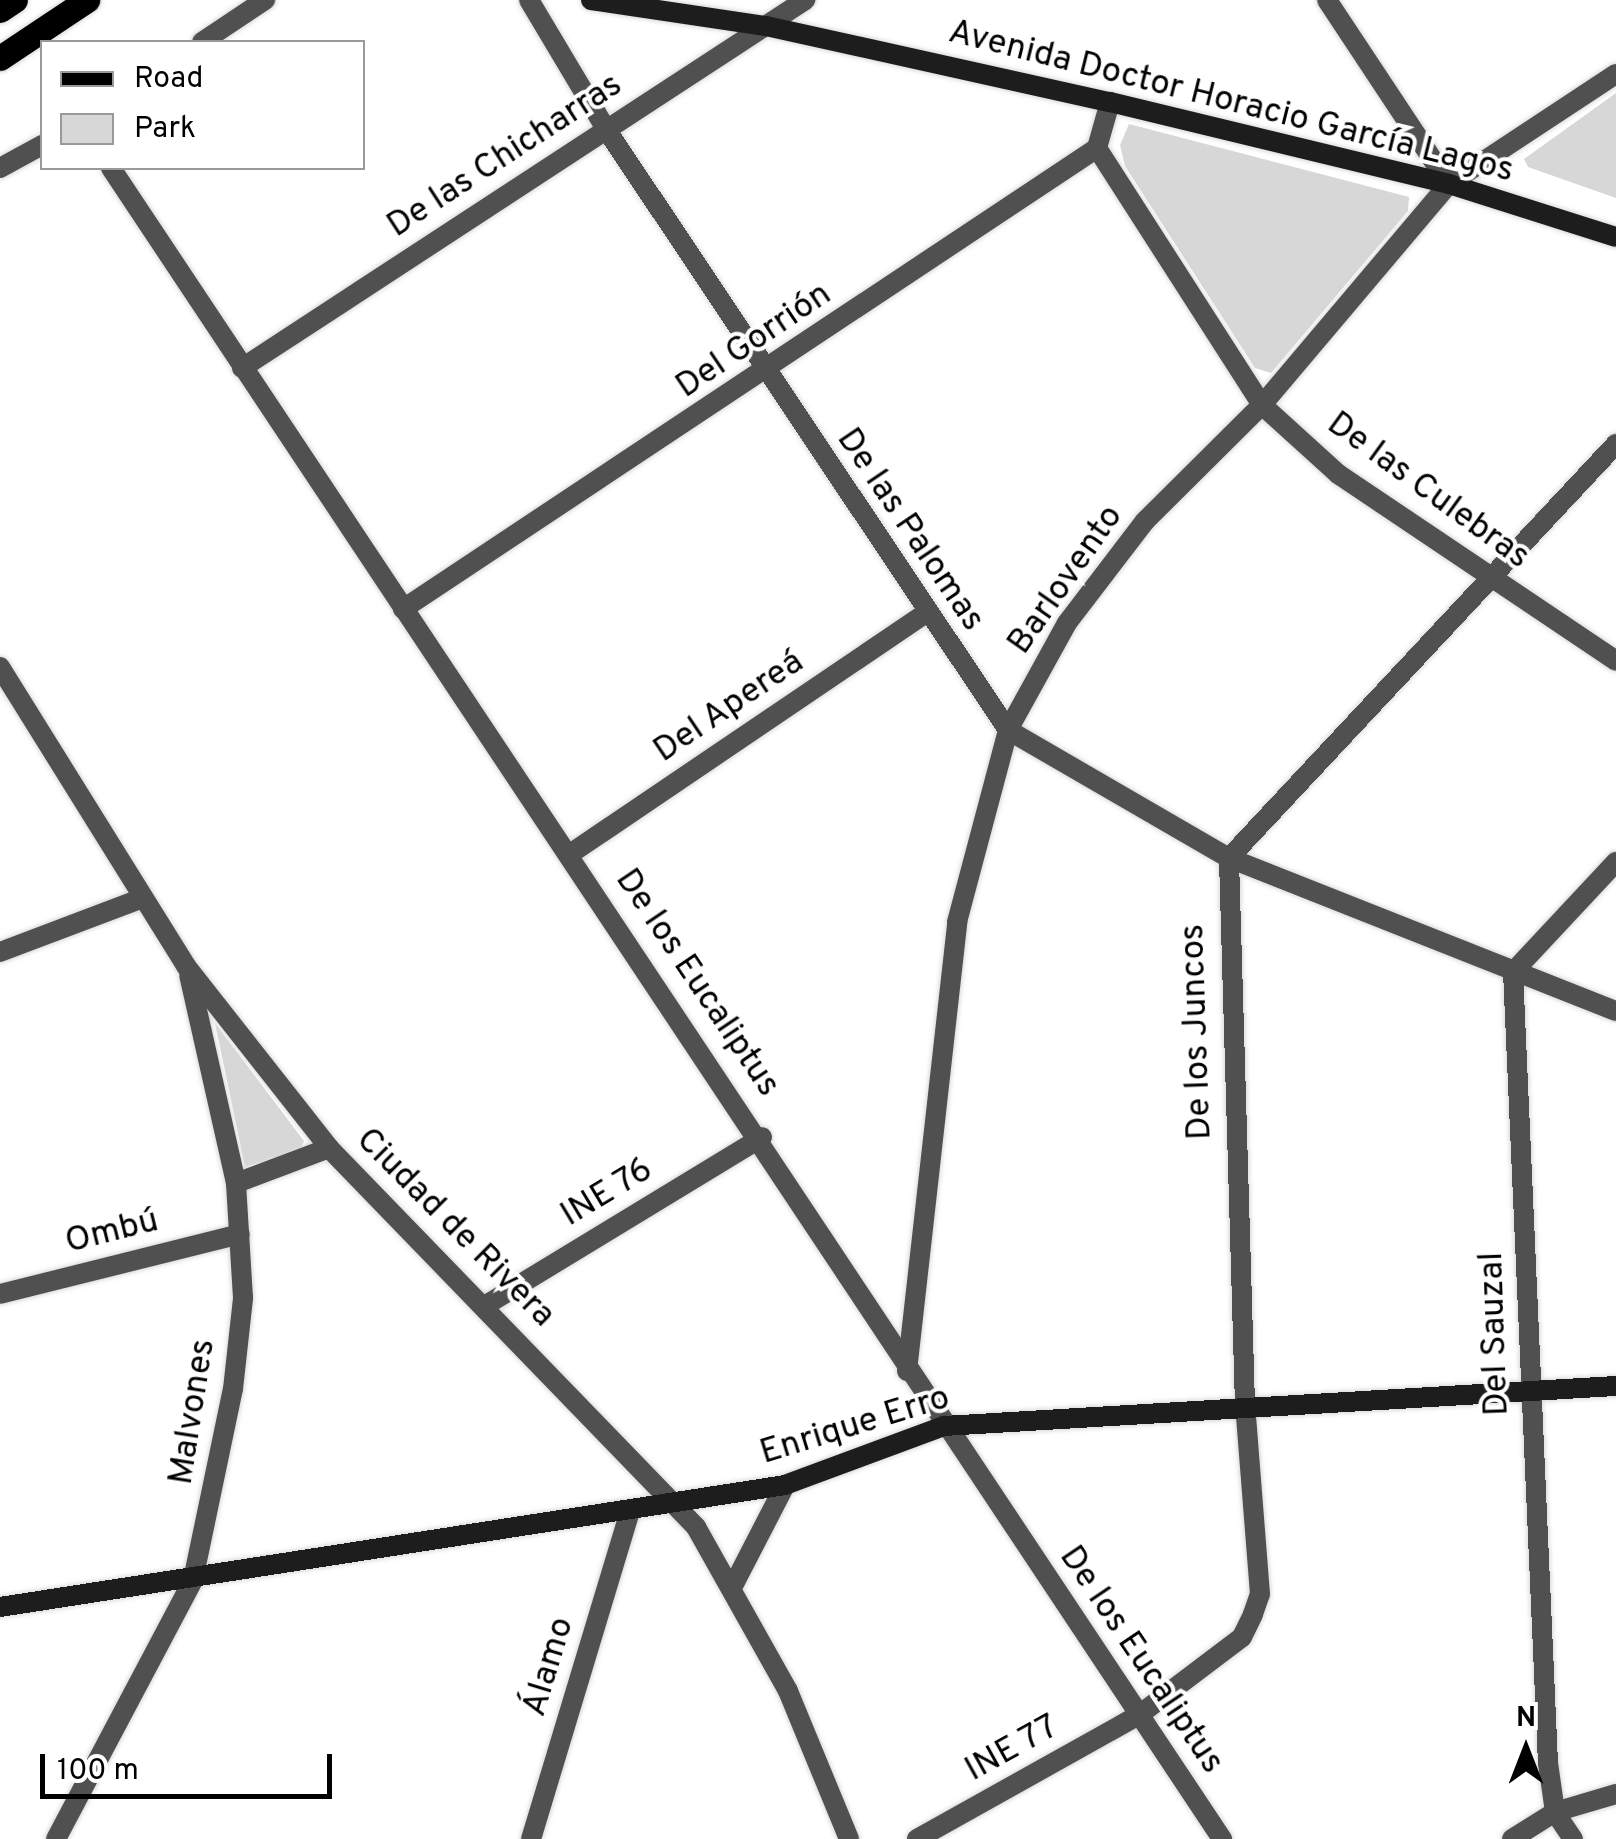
<!DOCTYPE html>
<meta charset="utf-8">
<style>
body{margin:0}
#map{position:relative;width:1616px;height:1839px;overflow:hidden;background:#fff;font-family:Overpass,sans-serif}
div>[style]{position:absolute}
.green>*{inset:0;background:#d7d7d7}
.roads{filter:drop-shadow(0 0 2px #dbdbdb) drop-shadow(0 0 2px #dbdbdb)}
.street>*{height:20px;margin:-10px;padding:0 10px;transform-origin:10px;border-radius:10px;background:#505050}
.secondary>*{height:20px;margin:-10px;padding:0 10px;transform-origin:10px;border-radius:10px;background:#1d1d1d}
.primary>*{height:25px;margin:-12.5px;padding:0 12.5px;transform-origin:12.5px;border-radius:12.5px;background:#000}
span{translate:-50% -50%;white-space:nowrap;text-align:center;line-height:1.15;-webkit-text-stroke:8px #fff;paint-order:stroke}
.street-label{font-size:35px;color:#000}
.legend{position:absolute;left:40px;top:40px;width:325px;height:130px;box-sizing:border-box;background:#fff;border:2px solid #999;margin:0;padding:12px 18px;list-style:none;font-size:30px;color:#000}
.legend li{display:flex;align-items:center;gap:20px;height:50px}
.legend b{width:50px;border:2px solid #999}
.north{position:absolute;left:1476px;top:1699px;width:100px;height:100px;-webkit-text-stroke:8px #fff;paint-order:stroke;rotate:0deg;font-size:28px;font-weight:700;line-height:40px;text-align:center;color:#000}
.north::after{content:'';display:block;margin:auto;width:35px;height:45px;background:#000;clip-path:polygon(50% 0,100% 100%,50% 72%,0 100%)}
.scale{position:absolute;left:40px;top:1754px;width:292px;height:45px;box-sizing:border-box;border:5px solid #000;border-top:0;padding-left:12px;font-size:30px;line-height:35px;white-space:nowrap;color:#000;-webkit-text-stroke:8px #fff;paint-order:stroke}
</style>
<div id="map">
<div class="green">
<i style="clip-path:polygon(1616px 93px,1616px 198px,1528px 167px,1524px 159px)"></i>
<i style="clip-path:polygon(1129px 124px,1409px 197px,1408px 211px,1271px 373px,1255px 368px,1125px 166px,1120px 145px)"></i>
<i style="clip-path:polygon(215px 1023px,304px 1141px,300px 1150px,245px 1167px)"></i>
</div>
<div class="roads">
<div class="street">
<i style="left:529px;top:0;width:150px;rotate:59.2deg"></i>
<i style="left:606px;top:129px;width:723px;rotate:56.22deg"></i>
<i style="left:1008px;top:730px;width:255px;rotate:30.1deg"></i>
<i style="left:1229px;top:858px;width:416px;rotate:21.6deg"></i>
<i style="left:1327px;top:0;width:221px;rotate:56.5deg"></i>
<i style="left:202px;top:42px;width:76px;rotate:-33.7deg"></i>
<i style="left:1097px;top:148px;width:305px;rotate:57.3deg"></i>
<i style="left:1262px;top:405px;width:103px;rotate:42.2deg"></i>
<i style="left:1338px;top:474px;width:335px;rotate:33.9deg"></i>
<i style="left:0;top:168px;width:48px;rotate:-28.7deg"></i>
<i style="left:111px;top:168px;width:2007px;rotate:56.38deg"></i>
<i style="left:242px;top:368px;width:673px;rotate:-33.17deg"></i>
<i style="left:403px;top:609px;width:833px;rotate:-33.59deg"></i>
<i style="left:1097px;top:148px;width:48px;rotate:-74.2deg"></i>
<i style="left:0;top:667px;width:352px;rotate:58.1deg"></i>
<i style="left:186px;top:966px;width:231px;rotate:51.8deg"></i>
<i style="left:329px;top:1148px;width:528px;rotate:45.92deg"></i>
<i style="left:696px;top:1527px;width:188px;rotate:60.7deg"></i>
<i style="left:788px;top:1691px;width:160px;rotate:67.6deg"></i>
<i style="left:570px;top:854px;width:429px;rotate:-34.1deg"></i>
<i style="left:0;top:952px;width:153px;rotate:-20.7deg"></i>
<i style="left:236px;top:1183px;width:99px;rotate:-20.6deg"></i>
<i style="left:0;top:1294px;width:247px;rotate:-14deg"></i>
<i style="left:486px;top:1305px;width:323px;rotate:-31.3deg"></i>
<i style="left:907px;top:1371px;width:452px;rotate:-83.6deg"></i>
<i style="left:957px;top:922px;width:199px;rotate:-75.1deg"></i>
<i style="left:1008px;top:730px;width:122px;rotate:-61.1deg"></i>
<i style="left:1067px;top:623px;width:128px;rotate:-52.6deg"></i>
<i style="left:1145px;top:521px;width:165px;rotate:-44.8deg"></i>
<i style="left:1262px;top:405px;width:289px;rotate:-49.8deg"></i>
<i style="left:1449px;top:184px;width:200px;rotate:-33.4deg"></i>
<i style="left:734px;top:1584px;width:111px;rotate:-62.7deg"></i>
<i style="left:56px;top:1839px;width:293px;rotate:-62.1deg"></i>
<i style="left:193px;top:1580px;width:195px;rotate:-78.2deg"></i>
<i style="left:233px;top:1389px;width:92px;rotate:-83.7deg"></i>
<i style="left:243px;top:1298px;width:115px;rotate:-93.5deg"></i>
<i style="left:236px;top:1183px;width:213px;rotate:-102.7deg"></i>
<i style="left:531px;top:1839px;width:339px;rotate:-73.2deg"></i>
<i style="left:917px;top:1839px;width:254px;rotate:-29.2deg"></i>
<i style="left:1139px;top:1715px;width:129px;rotate:-37.1deg"></i>
<i style="left:1242px;top:1637px;width:25px;rotate:-64deg"></i>
<i style="left:1253px;top:1614px;width:21px;rotate:-71deg"></i>
<i style="left:1260px;top:1594px;width:190px;rotate:-94.5deg"></i>
<i style="left:1245px;top:1405px;width:547px;rotate:-91.68deg"></i>
<i style="left:1229px;top:858px;width:567px;rotate:-46.93deg"></i>
<i style="left:1512px;top:1839px;width:51px;rotate:-32.1deg"></i>
<i style="left:1555px;top:1812px;width:64px;rotate:-16.4deg"></i>
<i style="left:1573px;top:1839px;width:32px;rotate:-124deg"></i>
<i style="left:1555px;top:1812px;width:49px;rotate:-98.1deg"></i>
<i style="left:1548px;top:1763px;width:792px;rotate:-92.53deg"></i>
<i style="left:1513px;top:972px;width:151px;rotate:-46.9deg"></i>
</div>
<div class="secondary">
<i style="left:591px;top:0;width:177px;rotate:8.5deg"></i>
<i style="left:766px;top:26px;width:352px;rotate:12.5deg"></i>
<i style="left:1110px;top:102px;width:349px;rotate:13.6deg"></i>
<i style="left:1449px;top:184px;width:175px;rotate:17.6deg"></i>
<i style="left:0;top:1607px;width:794px;rotate:-8.83deg"></i>
<i style="left:785px;top:1485px;width:170px;rotate:-20.4deg"></i>
<i style="left:944px;top:1426px;width:673px;rotate:-3.41deg"></i>
</div>
<div class="primary">
<i style="left:0;top:10px;width:18px;rotate:-34deg"></i>
<i style="left:0;top:58px;width:105px;rotate:-33.7deg"></i>
</div>
</div>
<div class="street-label">
<span style="left:1231px;top:102px;rotate:14deg">Avenida Doctor Horacio García Lagos</span>
<span style="left:505px;top:156px;rotate:-33deg">De las Chicharras</span>
<span style="left:754px;top:341px;rotate:-34deg">Del Gorrión</span>
<span style="left:1428px;top:491px;rotate:36deg">De las Culebras</span>
<span style="left:910px;top:530px;rotate:56deg">De las Palomas</span>
<span style="left:1066px;top:580px;rotate:-55deg">Barlovento</span>
<span style="left:729px;top:707px;rotate:-34deg">Del Apereá</span>
<span style="left:697px;top:983px;rotate:56deg">De los Eucaliptus</span>
<span style="left:1197px;top:1032px;rotate:-92deg">De los Juncos</span>
<span style="left:607px;top:1193px;rotate:-31deg">INE 76</span>
<span style="left:455px;top:1228px;rotate:45deg">Ciudad de Rivera</span>
<span style="left:112px;top:1232px;rotate:-14deg">Ombú</span>
<span style="left:1495px;top:1334px;rotate:-92deg">Del Sauzal</span>
<span style="left:193px;top:1412px;rotate:-81deg">Malvones</span>
<span style="left:855px;top:1426px;rotate:-17deg">Enrique Erro</span>
<span style="left:1141px;top:1660px;rotate:56deg">De los Eucaliptus</span>
<span style="left:549px;top:1667px;rotate:-73deg">Álamo</span>
<span style="left:1012px;top:1749px;rotate:-29deg">INE 77</span>
</div>
<ul class="legend">
<li><b style="height:12px;background:#000"></b>Road</li>
<li><b style="height:28px;background:#d7d7d7"></b>Park</li>
</ul>
<div class="north">N</div>
<div class="scale">100 m</div>
</div>
